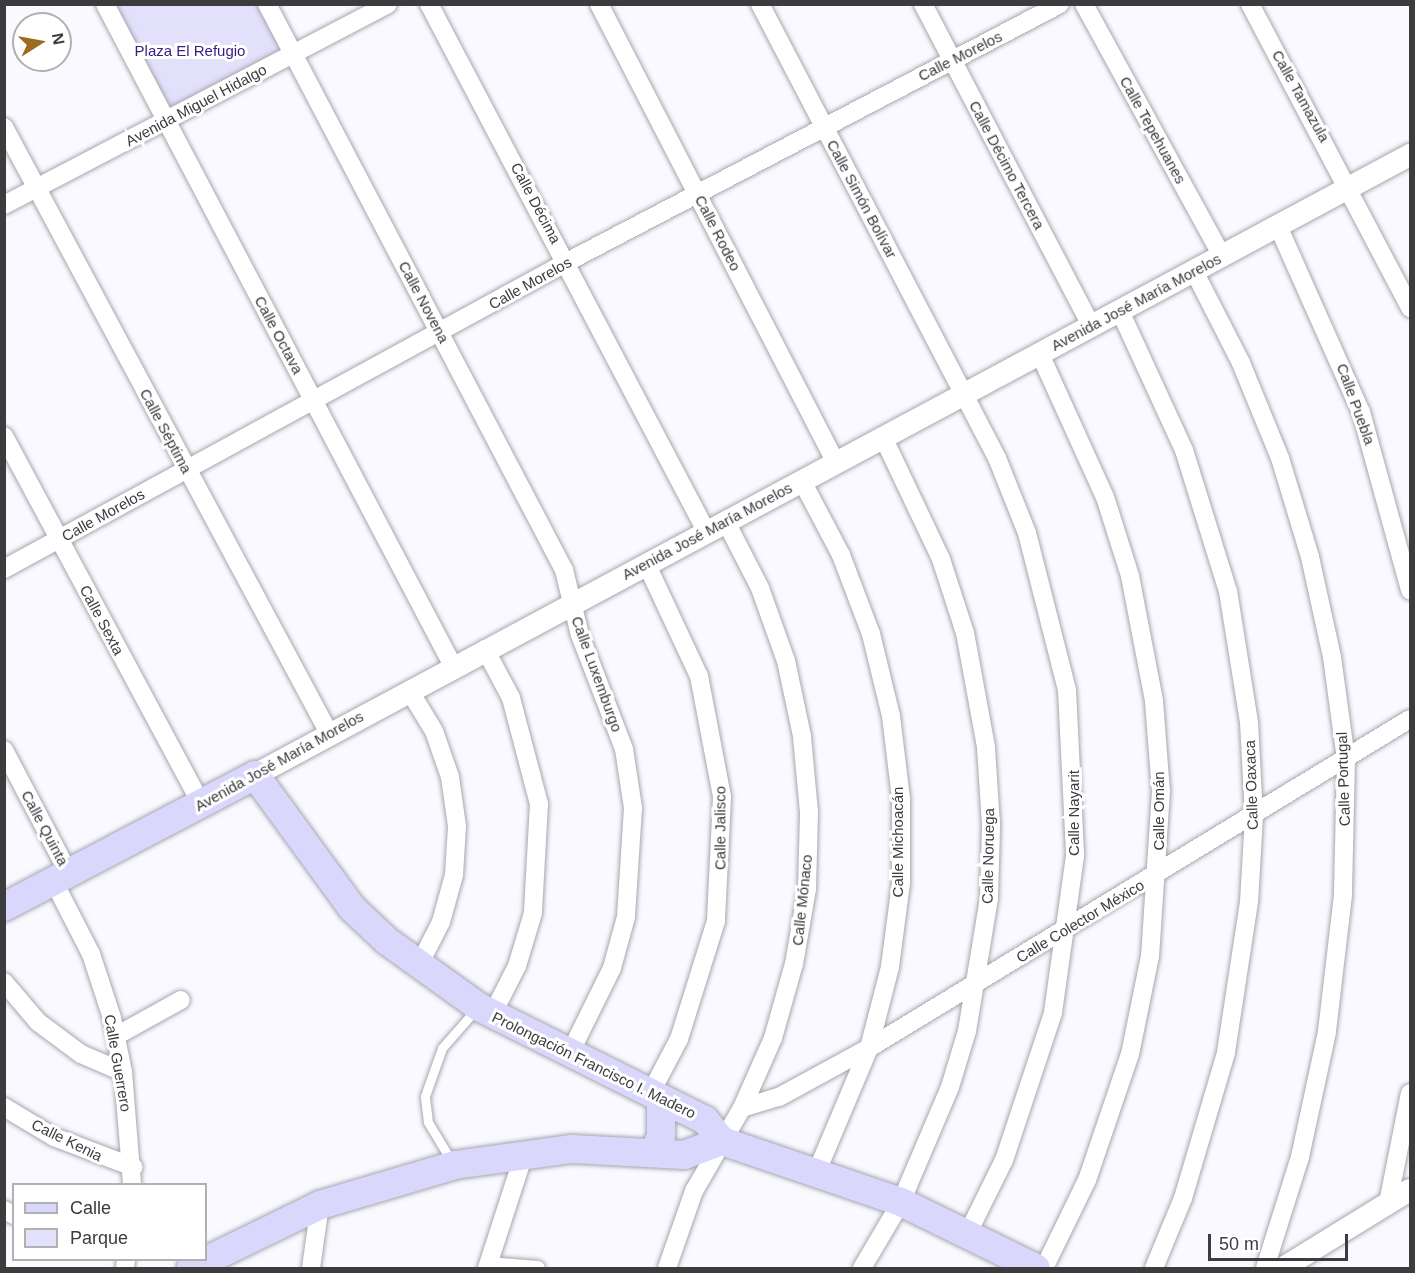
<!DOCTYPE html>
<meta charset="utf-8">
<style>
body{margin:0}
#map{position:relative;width:1415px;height:1273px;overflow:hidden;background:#f9f9ff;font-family:Arial,sans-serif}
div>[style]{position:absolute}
.green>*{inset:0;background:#e2e0fa}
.roads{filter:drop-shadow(0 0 2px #a7a6af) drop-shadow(0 0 2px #a7a6af)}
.service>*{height:9px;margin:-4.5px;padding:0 4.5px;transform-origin:4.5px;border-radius:4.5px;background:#fff}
.pedestrian>*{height:14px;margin:-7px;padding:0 7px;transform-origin:7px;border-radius:7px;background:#fff}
.minor>*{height:18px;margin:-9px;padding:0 9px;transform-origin:9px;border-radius:9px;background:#fff}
.tertiary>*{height:22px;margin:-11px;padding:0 11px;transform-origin:11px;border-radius:11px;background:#fff}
.primary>*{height:28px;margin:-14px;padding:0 14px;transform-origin:14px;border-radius:14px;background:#dad7fd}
span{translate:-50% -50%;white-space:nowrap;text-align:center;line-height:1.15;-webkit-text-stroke:6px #fff;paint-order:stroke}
.park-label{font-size:15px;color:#391d81}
.street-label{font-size:15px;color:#3c3c3f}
.frame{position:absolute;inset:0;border:6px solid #3c3c3f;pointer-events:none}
.legend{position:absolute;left:12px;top:1183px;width:195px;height:78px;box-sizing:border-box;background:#fff;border:2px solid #b1b1b2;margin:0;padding:8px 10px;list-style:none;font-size:18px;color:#3c3c3f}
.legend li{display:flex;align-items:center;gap:12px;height:30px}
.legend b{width:30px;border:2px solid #b1b1b2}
.north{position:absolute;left:12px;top:12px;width:60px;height:60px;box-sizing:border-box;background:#fff;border:2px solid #b1b1b2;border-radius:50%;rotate:79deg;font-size:16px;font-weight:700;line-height:24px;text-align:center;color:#3c3c3f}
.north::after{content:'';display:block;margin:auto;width:21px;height:27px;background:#9a6e1d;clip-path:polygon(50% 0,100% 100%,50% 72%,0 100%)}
.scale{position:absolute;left:1208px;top:1234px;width:140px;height:27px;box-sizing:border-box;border:3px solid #3c3c3f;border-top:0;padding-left:8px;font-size:18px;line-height:21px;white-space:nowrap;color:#3c3c3f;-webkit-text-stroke:4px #fff;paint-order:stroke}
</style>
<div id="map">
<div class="green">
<i style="clip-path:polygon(109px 5px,262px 5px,288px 53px,169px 115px)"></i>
</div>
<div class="roads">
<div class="service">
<i style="left:452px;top:1162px;width:47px;rotate:-121deg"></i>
<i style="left:428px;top:1122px;width:26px;rotate:-97deg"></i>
<i style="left:425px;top:1096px;width:51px;rotate:-70.5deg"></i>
<i style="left:442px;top:1048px;width:53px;rotate:-48.8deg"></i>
</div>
<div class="pedestrian">
<i style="left:488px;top:1264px;width:50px;rotate:4.6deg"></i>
</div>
<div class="minor">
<i style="left:105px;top:4px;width:748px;rotate:62.27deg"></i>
<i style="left:267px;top:4px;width:639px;rotate:62.31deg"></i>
<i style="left:564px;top:570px;width:67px;rotate:76.2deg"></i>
<i style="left:580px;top:635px;width:122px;rotate:68.9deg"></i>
<i style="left:624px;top:749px;width:60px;rotate:81.3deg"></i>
<i style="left:633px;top:808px;width:109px;rotate:93.7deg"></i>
<i style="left:626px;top:917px;width:53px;rotate:105.4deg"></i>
<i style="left:612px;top:968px;width:97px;rotate:116.3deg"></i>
<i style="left:429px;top:4px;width:595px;rotate:62.27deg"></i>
<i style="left:599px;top:4px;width:517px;rotate:62.69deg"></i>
<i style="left:760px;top:4px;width:512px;rotate:62.43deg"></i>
<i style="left:997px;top:458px;width:81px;rotate:68.2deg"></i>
<i style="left:1027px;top:533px;width:162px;rotate:75.7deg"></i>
<i style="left:1067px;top:690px;width:166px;rotate:87.2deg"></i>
<i style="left:1075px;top:856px;width:159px;rotate:98deg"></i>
<i style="left:1053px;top:1013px;width:155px;rotate:108.4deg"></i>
<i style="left:1004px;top:1160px;width:81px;rotate:116.3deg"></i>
<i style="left:923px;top:4px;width:363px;rotate:62.4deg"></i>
<i style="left:1084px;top:4px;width:287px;rotate:61.3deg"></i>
<i style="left:1250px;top:4px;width:344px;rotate:62.2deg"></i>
<i style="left:4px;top:127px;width:688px;rotate:61.8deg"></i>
<i style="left:4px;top:205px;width:433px;rotate:-27.6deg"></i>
<i style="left:1278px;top:226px;width:204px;rotate:66deg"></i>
<i style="left:1361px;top:412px;width:185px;rotate:74.6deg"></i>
<i style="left:1194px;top:271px;width:103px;rotate:62.9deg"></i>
<i style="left:1241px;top:363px;width:103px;rotate:67.7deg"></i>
<i style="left:1280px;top:458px;width:103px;rotate:73.1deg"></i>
<i style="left:1310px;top:557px;width:102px;rotate:77.6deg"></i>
<i style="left:1332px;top:657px;width:103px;rotate:82.2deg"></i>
<i style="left:1346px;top:759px;width:136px;rotate:91.3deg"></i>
<i style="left:1343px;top:895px;width:138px;rotate:96.7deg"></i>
<i style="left:1327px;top:1032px;width:128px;rotate:102.2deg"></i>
<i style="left:1300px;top:1157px;width:116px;rotate:107.5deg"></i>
<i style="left:1120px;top:311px;width:153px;rotate:65.3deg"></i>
<i style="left:1184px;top:450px;width:148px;rotate:72.7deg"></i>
<i style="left:1228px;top:591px;width:133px;rotate:80.9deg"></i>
<i style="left:1249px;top:722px;width:94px;rotate:87deg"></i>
<i style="left:1254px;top:816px;width:86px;rotate:93.3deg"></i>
<i style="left:1249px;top:902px;width:153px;rotate:98.7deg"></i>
<i style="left:1226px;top:1053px;width:151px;rotate:106.5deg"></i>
<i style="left:1183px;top:1198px;width:76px;rotate:112.5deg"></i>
<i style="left:1040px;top:354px;width:157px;rotate:65.6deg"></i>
<i style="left:1105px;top:497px;width:83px;rotate:72.4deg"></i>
<i style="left:1130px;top:576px;width:127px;rotate:79.1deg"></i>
<i style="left:1154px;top:701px;width:90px;rotate:85.6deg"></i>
<i style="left:1161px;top:791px;width:165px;rotate:93.8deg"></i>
<i style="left:1150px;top:956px;width:100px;rotate:101.5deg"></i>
<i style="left:1130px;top:1054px;width:133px;rotate:108.8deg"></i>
<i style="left:1087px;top:1180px;width:98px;rotate:116deg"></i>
<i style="left:4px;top:436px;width:417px;rotate:61.8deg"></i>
<i style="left:802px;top:481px;width:84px;rotate:62.2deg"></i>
<i style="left:841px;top:555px;width:85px;rotate:69.2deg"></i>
<i style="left:871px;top:634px;width:84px;rotate:76.3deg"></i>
<i style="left:891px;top:716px;width:84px;rotate:83.1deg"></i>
<i style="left:901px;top:799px;width:84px;rotate:90deg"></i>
<i style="left:901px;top:883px;width:85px;rotate:97.5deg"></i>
<i style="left:890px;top:967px;width:84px;rotate:104.5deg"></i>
<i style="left:869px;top:1048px;width:134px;rotate:112.9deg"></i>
<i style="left:646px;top:563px;width:125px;rotate:64.9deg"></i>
<i style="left:699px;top:676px;width:123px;rotate:79.2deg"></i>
<i style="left:722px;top:797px;width:124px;rotate:92.8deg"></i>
<i style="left:716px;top:921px;width:124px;rotate:107.4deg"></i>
<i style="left:679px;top:1039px;width:62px;rotate:117.8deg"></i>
<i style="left:4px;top:569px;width:641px;rotate:-28.6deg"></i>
<i style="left:567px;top:262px;width:556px;rotate:-27.62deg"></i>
<i style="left:485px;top:649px;width:55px;rotate:62deg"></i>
<i style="left:511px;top:698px;width:110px;rotate:75.2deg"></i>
<i style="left:539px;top:804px;width:109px;rotate:93.2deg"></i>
<i style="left:533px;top:913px;width:55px;rotate:106.8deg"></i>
<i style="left:517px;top:966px;width:55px;rotate:117deg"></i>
<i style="left:409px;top:690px;width:48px;rotate:58.6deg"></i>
<i style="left:434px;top:731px;width:49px;rotate:70.8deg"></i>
<i style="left:450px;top:777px;width:49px;rotate:81.9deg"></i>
<i style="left:457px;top:826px;width:49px;rotate:93.5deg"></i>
<i style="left:454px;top:875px;width:49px;rotate:105.5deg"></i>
<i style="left:441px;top:922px;width:48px;rotate:117.1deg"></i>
<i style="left:4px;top:750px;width:140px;rotate:62.3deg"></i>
<i style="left:54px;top:882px;width:81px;rotate:62.8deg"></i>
<i style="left:91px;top:954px;width:67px;rotate:71.8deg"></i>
<i style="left:112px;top:1018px;width:55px;rotate:78.5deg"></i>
<i style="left:123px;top:1072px;width:112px;rotate:85.4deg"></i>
<i style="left:4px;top:982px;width:52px;rotate:49.6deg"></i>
<i style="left:38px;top:1022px;width:54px;rotate:36.7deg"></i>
<i style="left:81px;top:1054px;width:46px;rotate:23.2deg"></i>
<i style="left:116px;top:1036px;width:74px;rotate:-29deg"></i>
<i style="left:4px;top:1107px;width:58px;rotate:31deg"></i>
<i style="left:54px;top:1137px;width:85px;rotate:20.8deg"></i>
<i style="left:742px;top:1108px;width:39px;rotate:-17deg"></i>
<i style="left:779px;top:1097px;width:102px;rotate:-28.6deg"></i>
<i style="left:869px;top:1048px;width:633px;rotate:-31.31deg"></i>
<i style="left:1388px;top:1203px;width:112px;rotate:-78.7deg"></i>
<i style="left:4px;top:1210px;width:11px;rotate:27deg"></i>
<i style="left:125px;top:1268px;width:8px;rotate:-83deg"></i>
<i style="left:311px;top:1268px;width:64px;rotate:-81.9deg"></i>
<i style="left:487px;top:1268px;width:120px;rotate:-72deg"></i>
<i style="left:667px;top:1268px;width:82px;rotate:-70.7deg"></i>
<i style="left:694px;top:1191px;width:96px;rotate:-60deg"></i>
<i style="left:742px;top:1108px;width:77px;rotate:-66.1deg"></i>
<i style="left:773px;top:1038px;width:77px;rotate:-74.2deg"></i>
<i style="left:794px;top:964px;width:76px;rotate:-80.2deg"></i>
<i style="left:807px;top:889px;width:77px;rotate:-88.5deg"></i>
<i style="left:809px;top:812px;width:76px;rotate:-95.3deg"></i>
<i style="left:802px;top:736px;width:77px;rotate:-102deg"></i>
<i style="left:786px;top:661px;width:77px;rotate:-109.6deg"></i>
<i style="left:760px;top:588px;width:76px;rotate:-117.2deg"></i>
<i style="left:862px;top:1268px;width:77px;rotate:-59.4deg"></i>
<i style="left:901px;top:1202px;width:125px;rotate:-66.9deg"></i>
<i style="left:950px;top:1087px;width:59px;rotate:-73.1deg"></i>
<i style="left:967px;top:1031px;width:135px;rotate:-80.6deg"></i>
<i style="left:989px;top:898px;width:73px;rotate:-88.4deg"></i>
<i style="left:991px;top:825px;width:78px;rotate:-93.7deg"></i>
<i style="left:986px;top:747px;width:116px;rotate:-100.4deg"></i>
<i style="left:965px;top:633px;width:78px;rotate:-108deg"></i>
<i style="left:941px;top:559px;width:135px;rotate:-115.4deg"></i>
</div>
<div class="tertiary">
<i style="left:255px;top:775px;width:1311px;rotate:-28.23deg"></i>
<i style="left:1283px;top:1268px;width:149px;rotate:-31.6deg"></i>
</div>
<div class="primary">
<i style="left:4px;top:907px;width:284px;rotate:-27.7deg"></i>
<i style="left:255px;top:775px;width:165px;rotate:53.9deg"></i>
<i style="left:352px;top:908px;width:48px;rotate:43.3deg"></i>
<i style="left:387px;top:941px;width:113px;rotate:35.7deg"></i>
<i style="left:479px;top:1007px;width:253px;rotate:26.6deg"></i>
<i style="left:705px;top:1120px;width:27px;rotate:51deg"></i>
<i style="left:722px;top:1141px;width:189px;rotate:18.8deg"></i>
<i style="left:901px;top:1202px;width:150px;rotate:26.1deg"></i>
<i style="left:654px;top:1152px;width:17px;rotate:-66deg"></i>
<i style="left:661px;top:1136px;width:37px;rotate:-90deg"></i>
<i style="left:191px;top:1268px;width:144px;rotate:-26deg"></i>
<i style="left:320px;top:1205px;width:141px;rotate:-16.5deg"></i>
<i style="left:455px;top:1165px;width:118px;rotate:-7.8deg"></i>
<i style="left:572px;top:1149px;width:112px;rotate:3.1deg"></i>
<i style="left:684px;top:1155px;width:40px;rotate:-20.2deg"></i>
</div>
</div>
<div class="park-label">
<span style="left:190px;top:51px">Plaza El Refugio</span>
</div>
<div class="street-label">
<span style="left:960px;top:56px;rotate:-27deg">Calle Morelos</span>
<span style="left:1301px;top:96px;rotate:61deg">Calle Tamazula</span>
<span style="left:196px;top:105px;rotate:-28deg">Avenida Miguel Hidalgo</span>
<span style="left:1153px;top:130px;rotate:61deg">Calle Tepehuanes</span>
<span style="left:1007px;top:165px;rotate:62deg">Calle Décimo Tercera</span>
<span style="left:862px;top:199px;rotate:62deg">Calle Simón Bolívar</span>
<span style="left:536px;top:203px;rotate:62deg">Calle Décima</span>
<span style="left:718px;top:233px;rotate:63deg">Calle Rodeo</span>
<span style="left:530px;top:283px;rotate:-29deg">Calle Morelos</span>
<span style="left:424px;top:302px;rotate:62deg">Calle Novena</span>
<span style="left:1136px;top:302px;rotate:-28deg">Avenida José María Morelos</span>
<span style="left:279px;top:335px;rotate:62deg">Calle Octava</span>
<span style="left:1356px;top:404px;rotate:70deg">Calle Puebla</span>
<span style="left:166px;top:431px;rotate:62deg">Calle Séptima</span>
<span style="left:103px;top:515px;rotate:-29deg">Calle Morelos</span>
<span style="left:707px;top:531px;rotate:-28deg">Avenida José María Morelos</span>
<span style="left:102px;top:620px;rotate:62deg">Calle Sexta</span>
<span style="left:597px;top:674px;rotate:70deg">Calle Luxemburgo</span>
<span style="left:279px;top:761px;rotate:-29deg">Avenida José María Morelos</span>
<span style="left:1343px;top:779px;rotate:-92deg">Calle Portugal</span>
<span style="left:1251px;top:785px;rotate:-92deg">Calle Oaxaca</span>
<span style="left:1159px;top:811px;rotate:-90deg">Calle Omán</span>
<span style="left:1074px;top:813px;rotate:-90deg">Calle Nayarit</span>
<span style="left:45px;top:828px;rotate:62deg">Calle Quinta</span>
<span style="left:720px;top:828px;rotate:-90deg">Calle Jalisco</span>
<span style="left:898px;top:842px;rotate:-90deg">Calle Michoacán</span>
<span style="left:988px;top:856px;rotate:-89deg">Calle Noruega</span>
<span style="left:802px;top:900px;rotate:-84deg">Calle Mónaco</span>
<span style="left:1080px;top:921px;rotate:-31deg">Calle Colector México</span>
<span style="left:118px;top:1063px;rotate:80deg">Calle Guerrero</span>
<span style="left:594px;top:1065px;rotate:26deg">Prolongación Francisco I. Madero</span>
<span style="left:67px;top:1140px;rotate:26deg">Calle Kenia</span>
</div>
<div class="frame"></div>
<ul class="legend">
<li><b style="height:8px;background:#dad7fd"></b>Calle</li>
<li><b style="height:16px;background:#e2e0fa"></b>Parque</li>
</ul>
<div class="north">N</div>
<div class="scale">50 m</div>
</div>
